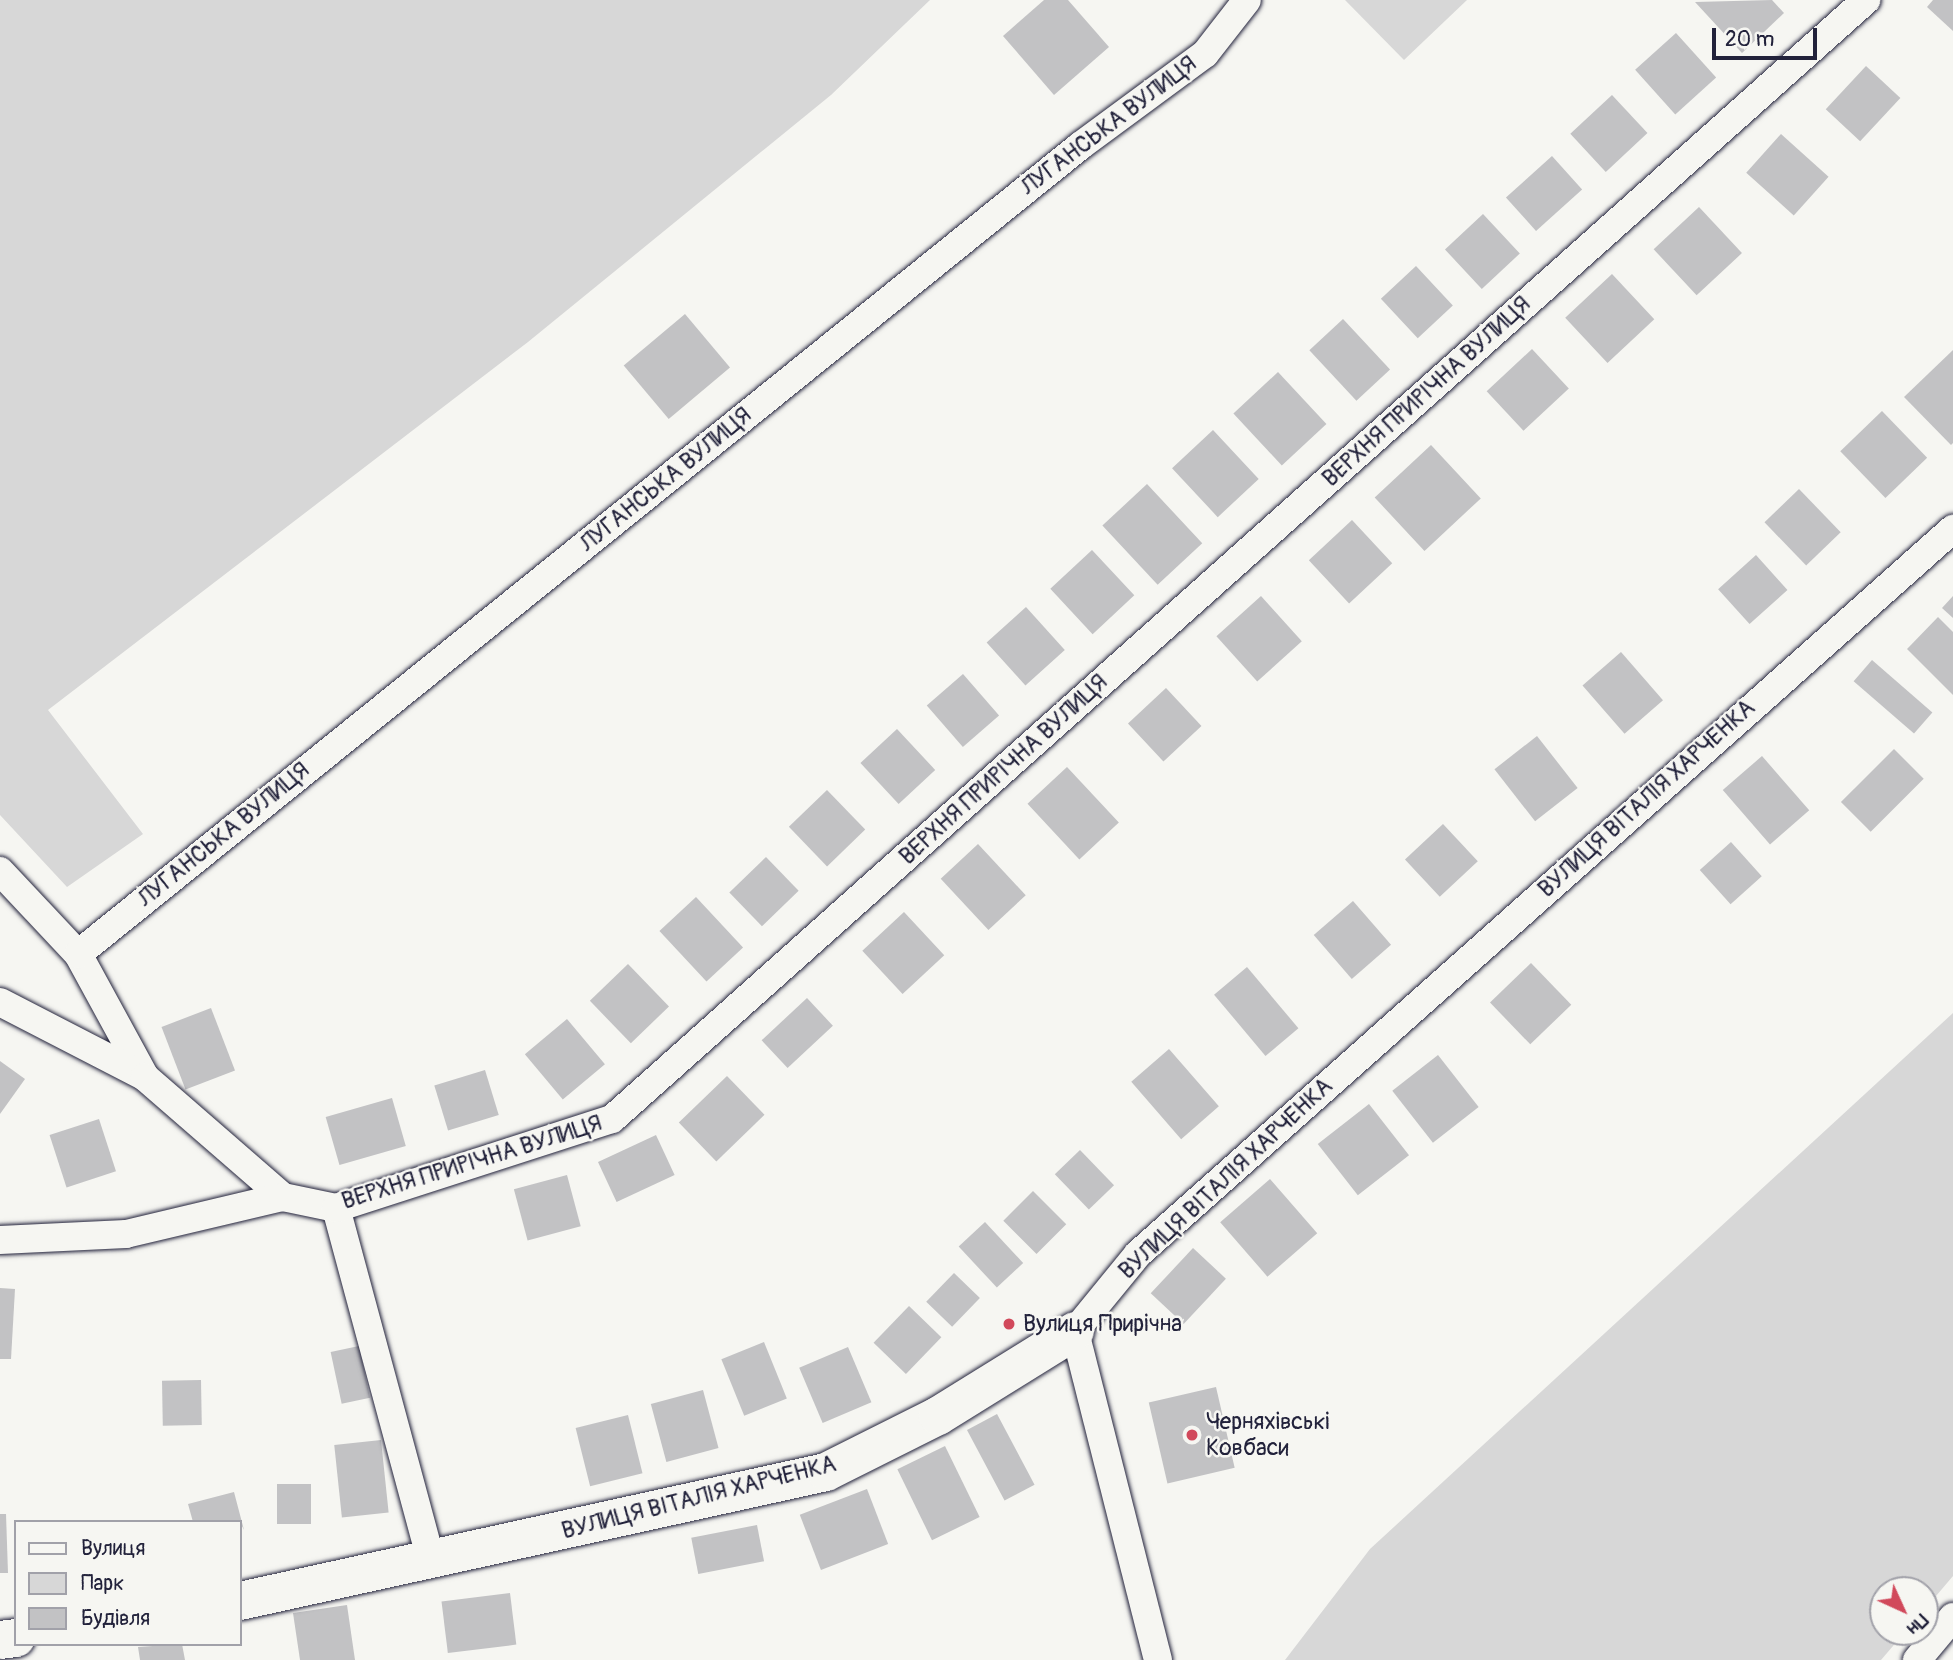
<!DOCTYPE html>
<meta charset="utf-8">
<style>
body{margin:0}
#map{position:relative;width:1953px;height:1660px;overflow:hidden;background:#f6f6f2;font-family:Pangolin,sans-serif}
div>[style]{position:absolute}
.green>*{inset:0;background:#d7d7d7}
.building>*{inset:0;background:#c2c2c4;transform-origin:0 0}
.roads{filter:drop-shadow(0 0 2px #22223b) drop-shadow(0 0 2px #22223b)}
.street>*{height:28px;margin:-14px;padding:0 14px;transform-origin:14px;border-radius:14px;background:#f6f6f2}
.secondary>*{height:38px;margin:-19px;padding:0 19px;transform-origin:19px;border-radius:19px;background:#f6f6f2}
.dots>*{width:19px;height:19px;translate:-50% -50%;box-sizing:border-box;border:4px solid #f6f6f2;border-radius:50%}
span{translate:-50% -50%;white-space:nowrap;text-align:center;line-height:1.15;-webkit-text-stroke:5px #f6f6f2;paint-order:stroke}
.street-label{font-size:23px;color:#22223b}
.poi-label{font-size:23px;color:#22223b}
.left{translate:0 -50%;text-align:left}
.legend{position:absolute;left:14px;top:1520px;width:228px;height:126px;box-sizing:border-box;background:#f6f6f2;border:2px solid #a1a1a9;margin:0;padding:9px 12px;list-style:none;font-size:21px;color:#22223b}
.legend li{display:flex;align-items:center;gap:14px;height:35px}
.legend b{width:35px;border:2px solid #a1a1a9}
.north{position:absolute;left:1869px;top:1576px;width:70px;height:70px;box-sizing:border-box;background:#f6f6f2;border:2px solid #a1a1a9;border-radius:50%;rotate:135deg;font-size:19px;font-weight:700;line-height:28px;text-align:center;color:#22223b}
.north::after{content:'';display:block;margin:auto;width:24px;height:32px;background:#d1495b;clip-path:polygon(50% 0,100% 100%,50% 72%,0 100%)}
.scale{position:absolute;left:1712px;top:28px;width:105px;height:32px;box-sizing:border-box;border:4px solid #22223b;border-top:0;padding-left:9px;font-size:21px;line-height:24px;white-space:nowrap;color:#22223b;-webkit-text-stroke:5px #f6f6f2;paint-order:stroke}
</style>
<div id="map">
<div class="green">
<i style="clip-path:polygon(0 0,930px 0,831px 95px,528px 342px,48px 710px,143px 834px,67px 887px,0 815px)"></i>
<i style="clip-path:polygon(1345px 0,1467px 0,1404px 60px)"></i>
<i style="clip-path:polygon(1953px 1013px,1953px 1576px,1925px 1609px,1925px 1590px,1883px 1590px,1883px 1632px,1905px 1632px,1881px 1660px,1285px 1660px,1370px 1549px)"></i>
</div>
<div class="building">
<i style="clip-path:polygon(1044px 0,1068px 0,1109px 47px,1054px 95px,1003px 36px)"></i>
<i style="clip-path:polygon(1772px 0,1784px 13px,1742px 53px,1695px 2px)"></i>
<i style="clip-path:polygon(1933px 0,1953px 0,1953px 31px,1927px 7px)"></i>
<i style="left:1676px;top:33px;width:60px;height:55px;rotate:48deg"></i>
<i style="left:1866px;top:66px;width:47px;height:59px;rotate:43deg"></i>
<i style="left:1612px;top:95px;width:52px;height:57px;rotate:47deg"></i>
<i style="left:1781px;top:134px;width:64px;height:52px;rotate:42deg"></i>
<i style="left:1552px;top:156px;width:45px;height:62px;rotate:48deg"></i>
<i style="left:1699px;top:207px;width:63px;height:62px;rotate:47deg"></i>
<i style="left:1483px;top:214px;width:54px;height:52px;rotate:47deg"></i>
<i style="left:1416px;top:266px;width:54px;height:48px;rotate:47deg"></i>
<i style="left:1612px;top:274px;width:62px;height:64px;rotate:47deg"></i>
<i style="left:685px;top:314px;width:70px;height:80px;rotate:50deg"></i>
<i style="left:1343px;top:319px;width:69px;height:46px;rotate:47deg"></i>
<i style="left:1532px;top:349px;width:54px;height:62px;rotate:47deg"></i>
<i style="clip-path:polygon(1953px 350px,1953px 443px,1951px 445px,1904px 397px)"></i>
<i style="left:1278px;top:372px;width:71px;height:61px;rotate:47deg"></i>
<i style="left:1882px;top:411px;width:65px;height:58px;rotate:46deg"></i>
<i style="left:1213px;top:430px;width:67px;height:56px;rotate:47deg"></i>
<i style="left:1431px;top:445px;width:73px;height:77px;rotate:47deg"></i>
<i style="left:1147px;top:484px;width:81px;height:61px;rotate:47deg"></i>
<i style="left:1799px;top:489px;width:60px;height:48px;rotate:46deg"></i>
<i style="left:1352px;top:520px;width:59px;height:59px;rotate:47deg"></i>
<i style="left:1092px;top:550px;width:62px;height:57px;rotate:47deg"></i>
<i style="left:1756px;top:555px;width:47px;height:51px;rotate:48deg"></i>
<i style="left:1261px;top:596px;width:61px;height:60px;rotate:48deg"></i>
<i style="clip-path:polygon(1953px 596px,1953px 618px,1942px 608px)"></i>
<i style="left:1026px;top:607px;width:58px;height:53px;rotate:48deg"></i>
<i style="clip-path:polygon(1938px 617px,1953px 632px,1953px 695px,1907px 649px)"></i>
<i style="left:1621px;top:652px;width:64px;height:51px;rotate:49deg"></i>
<i style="left:1872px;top:660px;width:80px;height:28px;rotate:41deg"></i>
<i style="left:963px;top:674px;width:55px;height:48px;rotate:49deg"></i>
<i style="left:1166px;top:688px;width:52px;height:52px;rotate:47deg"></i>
<i style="left:897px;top:729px;width:56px;height:50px;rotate:47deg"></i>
<i style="left:1537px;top:736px;width:66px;height:54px;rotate:52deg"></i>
<i style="left:1894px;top:749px;width:42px;height:75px;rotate:45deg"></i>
<i style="left:1762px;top:756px;width:72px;height:52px;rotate:49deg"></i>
<i style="left:1067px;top:767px;width:76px;height:54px;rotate:47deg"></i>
<i style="left:827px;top:790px;width:55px;height:53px;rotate:46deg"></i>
<i style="left:1443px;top:824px;width:51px;height:52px;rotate:47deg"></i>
<i style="left:1731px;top:842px;width:46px;height:42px;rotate:48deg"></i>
<i style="left:978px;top:844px;width:70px;height:51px;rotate:47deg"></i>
<i style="left:766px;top:857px;width:47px;height:51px;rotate:46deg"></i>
<i style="left:696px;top:897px;width:69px;height:50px;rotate:47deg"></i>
<i style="left:1353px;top:901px;width:58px;height:52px;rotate:49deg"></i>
<i style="left:904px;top:912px;width:59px;height:57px;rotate:47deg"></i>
<i style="left:1531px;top:963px;width:58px;height:57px;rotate:46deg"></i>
<i style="left:628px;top:964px;width:59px;height:53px;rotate:46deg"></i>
<i style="left:1247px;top:967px;width:80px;height:43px;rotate:50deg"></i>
<i style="left:807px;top:998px;width:38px;height:62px;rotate:47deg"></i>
<i style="left:211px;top:1008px;width:67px;height:53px;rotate:69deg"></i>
<i style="left:567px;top:1019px;width:59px;height:55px;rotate:50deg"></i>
<i style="left:1169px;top:1049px;width:76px;height:50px;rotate:49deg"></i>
<i style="left:1438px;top:1055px;width:66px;height:58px;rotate:52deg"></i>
<i style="clip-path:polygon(0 1061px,25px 1079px,0 1114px)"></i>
<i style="left:485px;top:1070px;width:47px;height:53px;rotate:73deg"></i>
<i style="left:727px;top:1076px;width:54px;height:67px;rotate:46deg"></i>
<i style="left:392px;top:1098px;width:50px;height:69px;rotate:74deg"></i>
<i style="left:1369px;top:1104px;width:65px;height:65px;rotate:52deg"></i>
<i style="left:99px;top:1119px;width:55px;height:52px;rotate:72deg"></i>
<i style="left:656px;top:1135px;width:44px;height:64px;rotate:65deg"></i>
<i style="left:1080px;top:1150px;width:49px;height:35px;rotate:46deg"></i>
<i style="left:567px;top:1175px;width:53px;height:55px;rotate:75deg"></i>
<i style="left:1270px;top:1179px;width:72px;height:66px;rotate:49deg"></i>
<i style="left:1033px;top:1191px;width:47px;height:42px;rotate:45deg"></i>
<i style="left:985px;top:1222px;width:56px;height:36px;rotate:47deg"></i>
<i style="left:1193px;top:1248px;width:45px;height:62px;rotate:43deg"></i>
<i style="left:954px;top:1273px;width:36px;height:40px;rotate:44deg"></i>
<i style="clip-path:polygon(0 1288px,15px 1289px,11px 1359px,0 1359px)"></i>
<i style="left:909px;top:1306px;width:45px;height:51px;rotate:44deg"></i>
<i style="left:764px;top:1342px;width:61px;height:46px;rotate:68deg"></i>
<i style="left:359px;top:1346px;width:53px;height:29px;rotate:78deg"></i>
<i style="left:848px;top:1347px;width:60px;height:53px;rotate:67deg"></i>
<i style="left:201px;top:1380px;width:45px;height:39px;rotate:89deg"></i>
<i style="left:1216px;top:1387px;width:83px;height:69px;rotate:77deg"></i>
<i style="left:703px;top:1390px;width:60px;height:54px;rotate:75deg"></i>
<i style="left:997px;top:1414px;width:80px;height:34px;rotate:62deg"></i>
<i style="left:628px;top:1415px;width:60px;height:54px;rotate:76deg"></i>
<i style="left:381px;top:1440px;width:73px;height:47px;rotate:84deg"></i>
<i style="left:945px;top:1446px;width:79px;height:53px;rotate:64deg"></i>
<i style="left:277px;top:1484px;width:34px;height:40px"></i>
<i style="left:867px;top:1489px;width:59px;height:72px;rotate:69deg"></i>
<i style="clip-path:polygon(234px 1492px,244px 1530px,240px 1522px,193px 1522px,188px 1504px)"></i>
<i style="clip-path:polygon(0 1514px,6px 1514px,8px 1573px,0 1573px)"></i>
<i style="left:757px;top:1525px;width:37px;height:67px;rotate:79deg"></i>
<i style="left:510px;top:1593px;width:52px;height:69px;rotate:83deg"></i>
<i style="clip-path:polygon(347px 1605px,355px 1660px,300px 1660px,293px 1613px)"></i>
<i style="clip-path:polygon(182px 1644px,185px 1660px,140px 1660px,138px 1647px)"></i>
</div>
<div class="roads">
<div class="street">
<i style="left:0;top:871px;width:114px;rotate:46.8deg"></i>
<i style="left:78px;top:954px;width:140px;rotate:61.4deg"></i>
<i style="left:78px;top:954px;width:1287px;rotate:-38.88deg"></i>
<i style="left:1080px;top:146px;width:155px;rotate:-36.4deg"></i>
<i style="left:1205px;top:54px;width:68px;rotate:-52.1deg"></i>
<i style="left:0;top:1002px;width:163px;rotate:27.3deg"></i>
<i style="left:145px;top:1077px;width:183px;rotate:41deg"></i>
<i style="left:336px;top:1208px;width:368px;rotate:74.9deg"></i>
<i style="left:0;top:1240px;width:126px;rotate:-2.7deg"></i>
<i style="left:126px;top:1234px;width:161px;rotate:-13.3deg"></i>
<i style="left:283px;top:1197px;width:54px;rotate:11.7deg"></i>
<i style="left:336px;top:1208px;width:290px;rotate:-17.9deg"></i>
<i style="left:612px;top:1119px;width:1681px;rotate:-41.74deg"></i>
<i style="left:1158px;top:1660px;width:339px;rotate:-104.2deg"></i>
<i style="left:1075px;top:1331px;width:99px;rotate:-50.7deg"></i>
<i style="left:1138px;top:1254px;width:1091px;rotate:-41.66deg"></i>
<i style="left:1917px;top:1660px;width:56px;rotate:-50.1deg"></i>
</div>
<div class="secondary">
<i style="left:240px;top:1601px;width:600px;rotate:-12.41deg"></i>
<i style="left:826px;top:1472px;width:125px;rotate:-26.6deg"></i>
<i style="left:938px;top:1416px;width:161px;rotate:-31.8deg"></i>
<i style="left:0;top:1640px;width:16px;rotate:-7deg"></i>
</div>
</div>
<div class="dots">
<i style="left:1009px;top:1324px;background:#d1495b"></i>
<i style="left:1192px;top:1435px;background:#d1495b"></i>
</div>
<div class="street-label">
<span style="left:1109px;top:126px;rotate:-37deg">ЛУГАНСЬКА ВУЛИЦЯ</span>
<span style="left:1427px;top:392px;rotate:-42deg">ВЕРХНЯ ПРИРІЧНА ВУЛИЦЯ</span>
<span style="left:666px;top:480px;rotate:-39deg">ЛУГАНСЬКА ВУЛИЦЯ</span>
<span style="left:1004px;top:770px;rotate:-42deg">ВЕРХНЯ ПРИРІЧНА ВУЛИЦЯ</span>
<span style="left:1647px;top:799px;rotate:-42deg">ВУЛИЦЯ ВІТАЛІЯ ХАРЧЕНКА</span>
<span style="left:224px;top:835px;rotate:-39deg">ЛУГАНСЬКА ВУЛИЦЯ</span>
<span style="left:472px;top:1163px;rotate:-17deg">ВЕРХНЯ ПРИРІЧНА ВУЛИЦЯ</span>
<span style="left:1226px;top:1179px;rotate:-43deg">ВУЛИЦЯ ВІТАЛІЯ ХАРЧЕНКА</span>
<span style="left:699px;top:1498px;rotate:-14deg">ВУЛИЦЯ ВІТАЛІЯ ХАРЧЕНКА</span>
</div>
<div class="poi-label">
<span class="left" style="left:1023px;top:1324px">Вулиця Прирічна</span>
<span class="left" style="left:1206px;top:1435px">Черняхівські<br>Ковбаси</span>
</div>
<ul class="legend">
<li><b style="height:9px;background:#f6f6f2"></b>Вулиця</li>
<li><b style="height:19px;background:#d7d7d7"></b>Парк</li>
<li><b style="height:19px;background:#c2c2c4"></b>Будівля</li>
</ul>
<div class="north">Пн</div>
<div class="scale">20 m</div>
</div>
